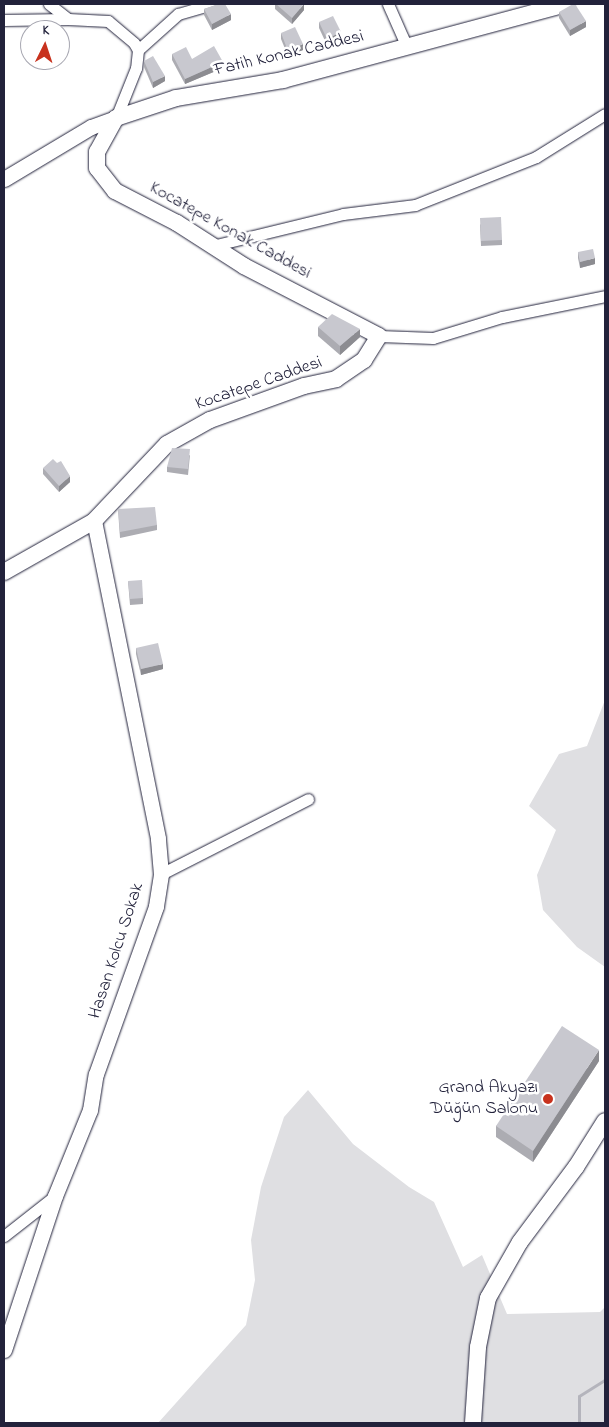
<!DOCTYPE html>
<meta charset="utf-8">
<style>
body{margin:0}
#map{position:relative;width:609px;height:1427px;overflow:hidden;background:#fff;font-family:"Indie Flower",sans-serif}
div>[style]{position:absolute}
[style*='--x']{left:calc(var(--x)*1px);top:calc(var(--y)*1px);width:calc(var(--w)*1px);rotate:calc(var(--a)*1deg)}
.green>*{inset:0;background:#dfdfe2}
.stream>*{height:3px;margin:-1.5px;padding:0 1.5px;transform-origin:1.5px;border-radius:1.5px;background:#b4b4bc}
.roads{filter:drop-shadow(0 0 1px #22223b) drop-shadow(0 0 1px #22223b)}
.minor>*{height:11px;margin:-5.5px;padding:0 5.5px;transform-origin:5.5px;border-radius:5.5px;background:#fff}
.tertiary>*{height:15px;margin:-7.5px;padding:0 7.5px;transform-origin:7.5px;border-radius:7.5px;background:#fff}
.secondary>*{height:16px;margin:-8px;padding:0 8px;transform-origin:8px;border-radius:8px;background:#fff}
.wall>*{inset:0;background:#acacb2}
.shaded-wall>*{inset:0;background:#8c8c91}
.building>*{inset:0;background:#c8c8cf}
.dots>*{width:14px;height:14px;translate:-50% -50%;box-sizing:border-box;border:2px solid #fff;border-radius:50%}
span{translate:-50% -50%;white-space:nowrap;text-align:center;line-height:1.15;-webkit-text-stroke:5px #fff;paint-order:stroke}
.street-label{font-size:18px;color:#22223b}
.poi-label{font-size:18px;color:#22223b}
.right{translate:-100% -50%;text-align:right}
.frame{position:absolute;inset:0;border:5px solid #22223b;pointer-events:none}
.north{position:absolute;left:20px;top:20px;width:50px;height:50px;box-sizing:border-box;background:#fff;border:1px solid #a7a7b1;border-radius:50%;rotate:4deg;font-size:14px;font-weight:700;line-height:20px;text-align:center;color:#22223b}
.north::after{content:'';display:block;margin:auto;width:18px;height:22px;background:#c8321e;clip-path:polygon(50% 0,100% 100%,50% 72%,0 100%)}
</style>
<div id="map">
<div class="green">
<i style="clip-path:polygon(605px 700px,605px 967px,577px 947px,543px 910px,537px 875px,556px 830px,529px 806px,559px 754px,587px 746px)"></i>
<i style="clip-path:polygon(308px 1090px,353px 1144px,409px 1187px,434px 1202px,463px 1267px,482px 1255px,507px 1314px,600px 1312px,605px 1307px,605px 1423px,158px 1423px,246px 1325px,255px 1280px,251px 1240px,261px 1187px,284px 1117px)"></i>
</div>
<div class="stream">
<i style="--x:579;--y:1423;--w:27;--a:-90"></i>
<i style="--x:579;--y:1396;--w:31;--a:-32"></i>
</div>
<div class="roads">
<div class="minor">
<i style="--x:49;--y:4;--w:24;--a:38"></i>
<i style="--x:68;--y:19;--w:40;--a:2.9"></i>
<i style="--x:108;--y:21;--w:34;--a:40"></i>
<i style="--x:134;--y:43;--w:8;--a:60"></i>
<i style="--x:138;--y:50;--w:18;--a:96"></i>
<i style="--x:136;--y:68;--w:54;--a:111.8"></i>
<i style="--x:388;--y:4;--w:47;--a:66.2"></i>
<i style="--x:4;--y:20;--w:64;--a:-0.9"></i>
<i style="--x:138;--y:50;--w:54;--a:-42"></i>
<i style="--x:178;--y:14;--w:36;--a:-16"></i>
<i style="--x:216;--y:245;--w:131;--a:-13.7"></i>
<i style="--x:343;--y:214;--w:73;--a:-7.1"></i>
<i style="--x:415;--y:205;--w:130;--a:-21.6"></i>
<i style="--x:536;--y:157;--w:81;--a:-31.9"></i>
<i style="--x:379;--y:336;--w:54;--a:2.1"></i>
<i style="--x:433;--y:338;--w:72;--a:-16.9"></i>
<i style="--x:502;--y:317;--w:105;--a:-11.5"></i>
<i style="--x:161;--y:874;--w:165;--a:-27"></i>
<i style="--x:4;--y:1236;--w:65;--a:-38.1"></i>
</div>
<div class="tertiary">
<i style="--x:4;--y:179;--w:101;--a:-30.9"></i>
<i style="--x:91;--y:127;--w:27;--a:-20"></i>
<i style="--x:4;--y:1350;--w:162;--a:-71.7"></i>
<i style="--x:55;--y:1196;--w:93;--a:-67.9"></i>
<i style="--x:90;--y:1110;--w:36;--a:-81"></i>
<i style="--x:96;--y:1074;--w:178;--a:-70.3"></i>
<i style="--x:156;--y:906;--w:32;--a:-81"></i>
<i style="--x:161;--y:874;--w:36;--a:-95"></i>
<i style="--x:158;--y:838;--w:323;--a:-101.4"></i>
</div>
<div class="secondary">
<i style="--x:4;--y:572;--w:103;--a:-29.5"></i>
<i style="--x:94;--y:521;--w:106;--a:-46.5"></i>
<i style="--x:167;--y:444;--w:49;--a:-29.2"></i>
<i style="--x:210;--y:420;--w:100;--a:-19.9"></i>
<i style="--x:304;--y:386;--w:33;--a:-12"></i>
<i style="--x:336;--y:379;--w:34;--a:-34"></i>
<i style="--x:364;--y:360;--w:28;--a:-58"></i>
<i style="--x:379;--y:336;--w:152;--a:-152.6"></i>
<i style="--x:244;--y:266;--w:80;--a:-147.3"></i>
<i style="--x:177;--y:223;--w:70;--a:-152.7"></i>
<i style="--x:115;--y:191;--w:29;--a:-128"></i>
<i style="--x:97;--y:168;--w:16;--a:-90"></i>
<i style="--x:97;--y:152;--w:39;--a:-61"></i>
<i style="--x:116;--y:118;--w:63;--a:-18.4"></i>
<i style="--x:176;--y:98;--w:109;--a:-9.5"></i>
<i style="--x:283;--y:80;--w:293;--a:-15"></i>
<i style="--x:473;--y:1423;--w:76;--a:-86.2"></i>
<i style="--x:478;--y:1347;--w:50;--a:-78.5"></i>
<i style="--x:488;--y:1298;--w:64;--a:-60.3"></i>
<i style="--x:520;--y:1242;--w:94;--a:-53.3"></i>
<i style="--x:576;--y:1167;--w:54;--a:-57.8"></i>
</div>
</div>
<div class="wall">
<i style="clip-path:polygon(275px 4px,304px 10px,292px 24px,275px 9px)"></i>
<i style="clip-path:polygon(216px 5px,231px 20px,212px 30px,204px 15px,204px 9px)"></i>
<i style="clip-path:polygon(559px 12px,586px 27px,570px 36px,559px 18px)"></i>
<i style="clip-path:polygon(319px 22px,341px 38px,327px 45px,319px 28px)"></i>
<i style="clip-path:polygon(281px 33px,303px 50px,288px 56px,281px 39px)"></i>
<i style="clip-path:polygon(172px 54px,192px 59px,223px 68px,185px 84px,172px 60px)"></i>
<i style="clip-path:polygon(144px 61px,165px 81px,153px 88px,144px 67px)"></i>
<i style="clip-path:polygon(480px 224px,502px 240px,502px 245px,481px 246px)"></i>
<i style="clip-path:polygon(578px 252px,595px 264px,580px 268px,578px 258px)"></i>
<i style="clip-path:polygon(318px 327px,360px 337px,340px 355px,318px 336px)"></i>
<i style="clip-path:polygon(190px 455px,188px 475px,167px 472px,167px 467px)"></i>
<i style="clip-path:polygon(43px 468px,70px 482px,59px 492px,43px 474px)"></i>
<i style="clip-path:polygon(118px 509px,157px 525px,157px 530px,120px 538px)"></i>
<i style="clip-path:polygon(128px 581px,143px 598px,143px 604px,130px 605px)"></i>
<i style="clip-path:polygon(136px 648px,163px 669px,141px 675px,136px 654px)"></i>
<i style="clip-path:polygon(599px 1061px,533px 1162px,496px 1137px,496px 1126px)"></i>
</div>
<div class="shaded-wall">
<i style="clip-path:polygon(304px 4px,304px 10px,292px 24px,292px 18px)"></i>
<i style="clip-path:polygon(231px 14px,231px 20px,212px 30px,212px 24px)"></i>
<i style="clip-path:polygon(586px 21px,586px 27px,570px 36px,570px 30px)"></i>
<i style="clip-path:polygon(341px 32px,341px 38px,327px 45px,327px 39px)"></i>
<i style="clip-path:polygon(303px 44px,303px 50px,288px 56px,288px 51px)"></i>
<i style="clip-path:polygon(223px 62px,223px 68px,185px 84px,185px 79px)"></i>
<i style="clip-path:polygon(165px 76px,165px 81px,153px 88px,153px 82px)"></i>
<i style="clip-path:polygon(595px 258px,595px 264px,580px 268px,580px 262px)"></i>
<i style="clip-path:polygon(360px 329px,360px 337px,340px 355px,340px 346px)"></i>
<i style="clip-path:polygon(70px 476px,70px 482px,59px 492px,59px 486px)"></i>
<i style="clip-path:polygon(163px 664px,163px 669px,141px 675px,141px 669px)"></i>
<i style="clip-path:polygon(599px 1050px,599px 1061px,533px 1162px,533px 1151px)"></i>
</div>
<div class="building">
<i style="clip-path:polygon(217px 4px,225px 4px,231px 14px,212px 24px,204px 9px,216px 5px)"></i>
<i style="clip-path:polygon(276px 4px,304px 4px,292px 18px)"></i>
<i style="clip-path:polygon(573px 4px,575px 4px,586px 21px,570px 30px,559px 12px)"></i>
<i style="clip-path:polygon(333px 16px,341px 32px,327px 39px,319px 22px)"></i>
<i style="clip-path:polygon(295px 27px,303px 44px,288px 51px,281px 33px)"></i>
<i style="clip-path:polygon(214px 46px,223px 62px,185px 79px,172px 54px,186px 47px,192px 59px)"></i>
<i style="clip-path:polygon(153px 56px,165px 76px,153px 82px,144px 61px)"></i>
<i style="clip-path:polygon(501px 217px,502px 240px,481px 241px,480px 218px)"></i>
<i style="clip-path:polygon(593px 249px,595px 258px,580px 262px,578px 252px)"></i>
<i style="clip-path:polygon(332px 314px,360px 329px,340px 346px,318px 327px)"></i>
<i style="clip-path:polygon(172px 448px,190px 449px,188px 469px,167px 467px)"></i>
<i style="clip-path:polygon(53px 459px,57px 463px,61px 461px,70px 476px,59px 486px,43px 468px)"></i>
<i style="clip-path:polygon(155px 507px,157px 525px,120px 532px,118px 509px)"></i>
<i style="clip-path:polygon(142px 580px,143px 598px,130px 599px,128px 581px)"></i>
<i style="clip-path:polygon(158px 643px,163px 664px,141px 669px,136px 648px)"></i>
<i style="clip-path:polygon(562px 1026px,599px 1050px,533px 1151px,496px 1126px)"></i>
</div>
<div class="dots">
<i style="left:548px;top:1099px;background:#c8321e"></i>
</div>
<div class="street-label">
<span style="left:289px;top:54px;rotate:-13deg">Fatih Konak Caddesi</span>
<span style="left:230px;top:231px;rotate:29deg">Kocatepe Konak Caddesi</span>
<span style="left:259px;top:384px;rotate:-19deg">Kocatepe Caddesi</span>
<span style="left:117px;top:951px;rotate:-72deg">Hasan Kolcu Sokak</span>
</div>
<div class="poi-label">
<span class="right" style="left:538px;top:1099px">Grand Akyazı<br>Düğün Salonu</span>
</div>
<div class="frame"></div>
<div class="north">K</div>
</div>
